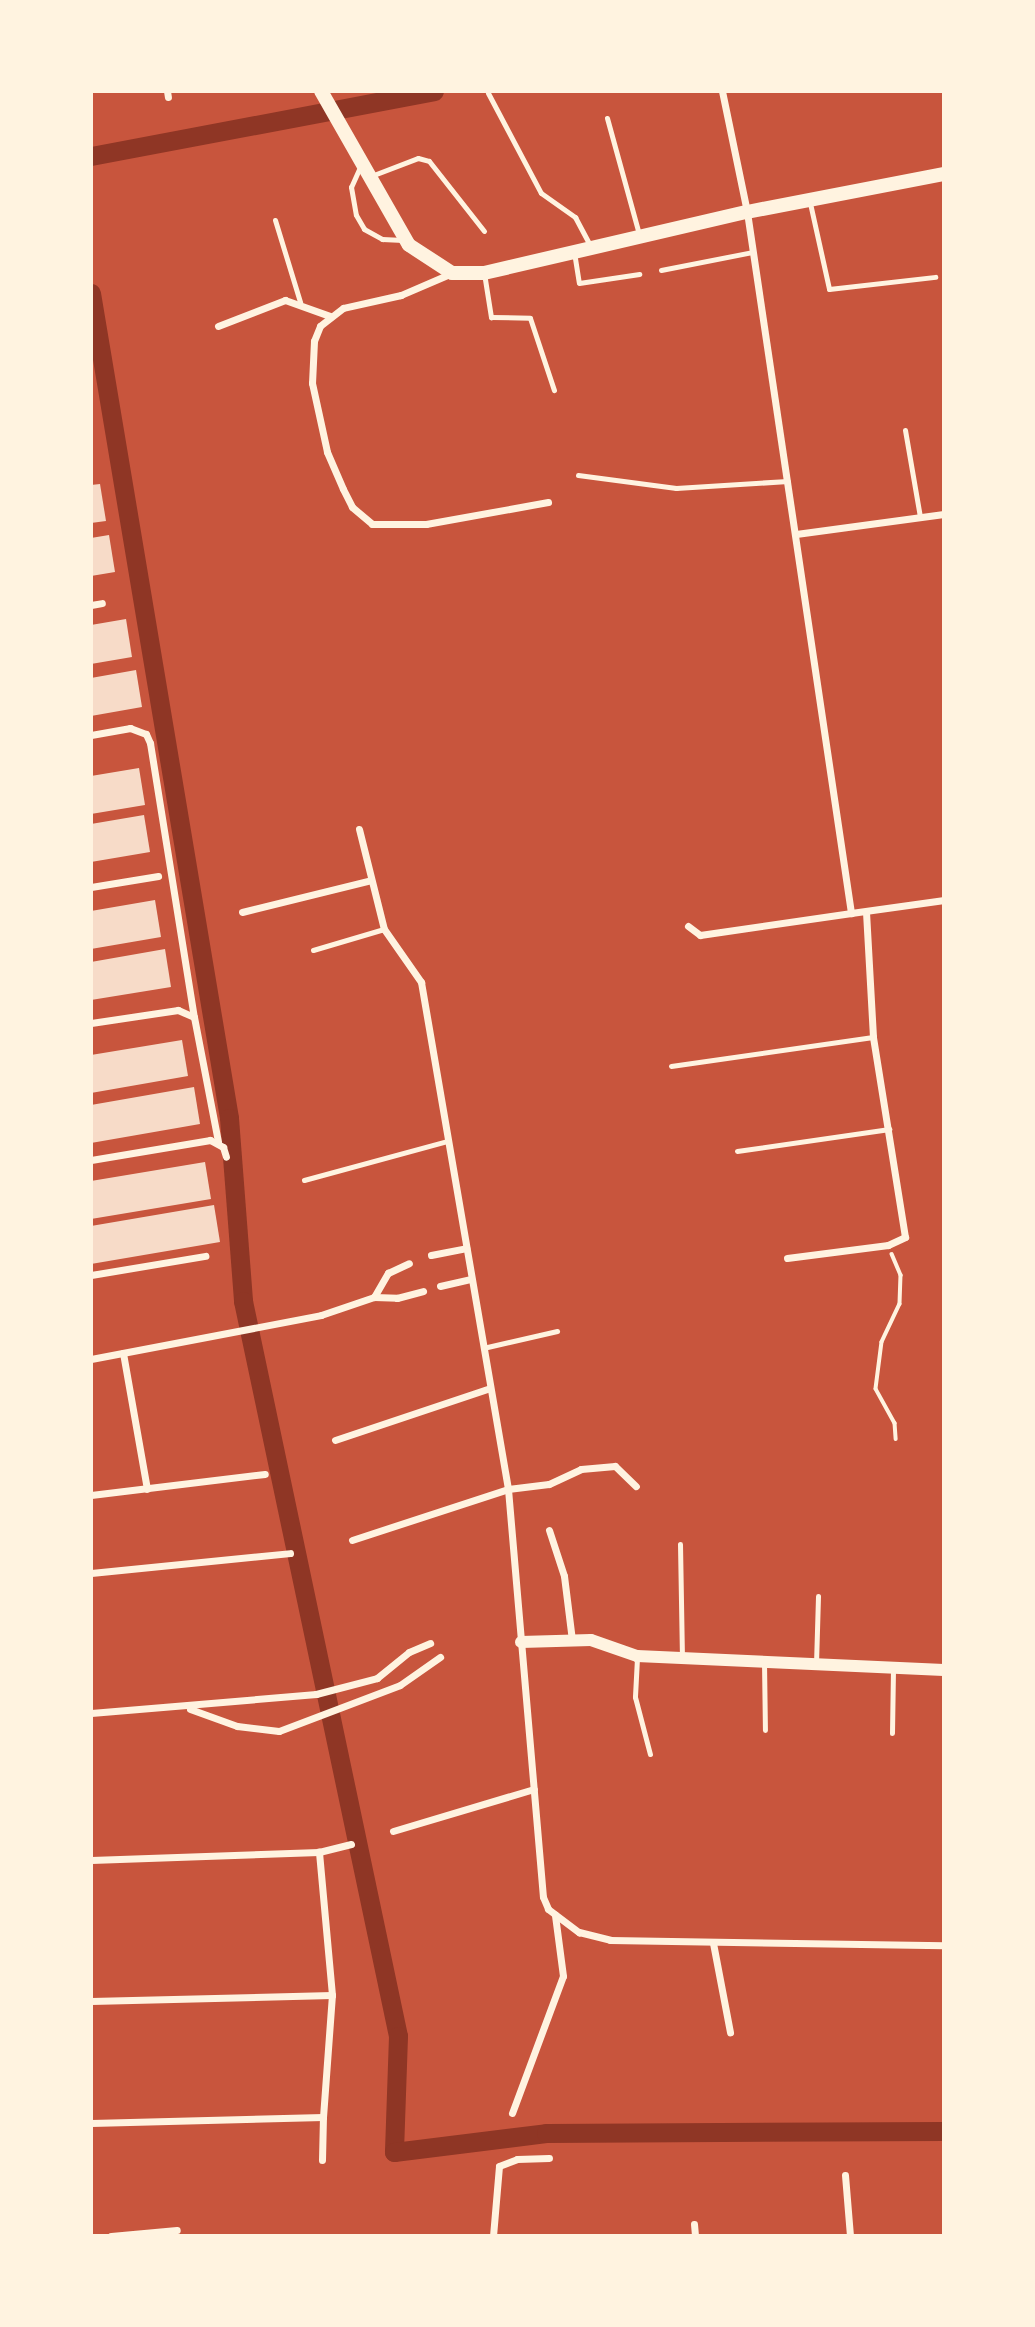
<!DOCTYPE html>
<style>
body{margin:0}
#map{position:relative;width:1035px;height:2327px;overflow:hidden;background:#c8553d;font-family:"PT Sans",sans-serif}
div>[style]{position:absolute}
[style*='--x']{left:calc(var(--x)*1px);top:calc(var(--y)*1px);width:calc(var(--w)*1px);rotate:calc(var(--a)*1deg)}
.canal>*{height:19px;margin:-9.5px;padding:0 9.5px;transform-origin:9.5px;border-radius:9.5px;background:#8f3625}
.building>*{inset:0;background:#f7dbc8}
.path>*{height:3.5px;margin:-1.75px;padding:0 1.75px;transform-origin:1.75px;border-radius:1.75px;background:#fff3e0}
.service>*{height:5px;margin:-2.5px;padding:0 2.5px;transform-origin:2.5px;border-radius:2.5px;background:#fff3e0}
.minor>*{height:7px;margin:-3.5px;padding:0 3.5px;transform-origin:3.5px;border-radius:3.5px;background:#fff3e0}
.tertiary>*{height:12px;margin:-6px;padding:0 6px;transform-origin:6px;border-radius:6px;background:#fff3e0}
.secondary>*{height:14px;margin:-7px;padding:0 7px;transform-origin:7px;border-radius:7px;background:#fff3e0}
span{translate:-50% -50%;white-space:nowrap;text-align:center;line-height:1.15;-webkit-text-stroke:7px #fff3e0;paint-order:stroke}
.frame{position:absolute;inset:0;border:93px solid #fff3e0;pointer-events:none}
</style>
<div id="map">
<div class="canal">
<i style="--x:91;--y:156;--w:349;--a:-10.7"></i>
<i style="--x:91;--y:293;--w:836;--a:80.5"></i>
<i style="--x:229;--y:1118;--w:184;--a:85.6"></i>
<i style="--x:243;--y:1301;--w:751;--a:78.09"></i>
<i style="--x:398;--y:2036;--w:116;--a:92"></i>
<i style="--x:394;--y:2152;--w:153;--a:-7.1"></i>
<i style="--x:546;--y:2133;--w:398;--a:-0.3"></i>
</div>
<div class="building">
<i style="clip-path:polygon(100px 484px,106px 521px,91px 523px,91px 485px)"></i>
<i style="clip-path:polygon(109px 535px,115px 572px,91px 576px,91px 538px)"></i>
<i style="clip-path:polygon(126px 619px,132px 657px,91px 664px,91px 625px)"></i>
<i style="clip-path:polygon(136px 670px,142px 707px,91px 716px,91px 678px)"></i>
<i style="clip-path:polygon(139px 768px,145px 805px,91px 814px,91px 776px)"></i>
<i style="clip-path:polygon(144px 815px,150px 852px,91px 862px,91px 824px)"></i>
<i style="clip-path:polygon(155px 900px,161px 937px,91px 949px,91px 911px)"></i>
<i style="clip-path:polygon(165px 949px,171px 987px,91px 1000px,91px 962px)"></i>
<i style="clip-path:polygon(182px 1040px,188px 1076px,91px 1093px,91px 1055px)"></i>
<i style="clip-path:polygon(194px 1087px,200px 1124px,91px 1143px,91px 1105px)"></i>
<i style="clip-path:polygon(205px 1162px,211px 1199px,91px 1219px,91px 1181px)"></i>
<i style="clip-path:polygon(214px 1205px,220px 1242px,91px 1264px,91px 1226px)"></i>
</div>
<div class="path">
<i style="--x:892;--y:1254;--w:23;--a:67"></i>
<i style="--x:901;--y:1275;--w:29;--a:92"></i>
<i style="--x:900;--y:1304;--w:42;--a:115.3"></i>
<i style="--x:882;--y:1342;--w:47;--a:97.3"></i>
<i style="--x:876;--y:1389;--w:39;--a:61"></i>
<i style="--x:895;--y:1423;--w:16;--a:86"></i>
</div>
<div class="service">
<i style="--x:488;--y:93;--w:113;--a:62.1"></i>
<i style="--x:541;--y:193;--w:42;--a:35.2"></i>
<i style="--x:575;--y:217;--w:32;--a:62"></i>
<i style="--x:607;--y:118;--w:120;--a:74.6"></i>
<i style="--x:360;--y:167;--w:22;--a:114"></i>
<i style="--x:351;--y:187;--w:28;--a:80"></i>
<i style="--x:356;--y:215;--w:16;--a:60"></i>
<i style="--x:364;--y:229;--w:21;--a:29"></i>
<i style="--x:382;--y:239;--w:21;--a:3"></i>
<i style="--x:371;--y:176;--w:50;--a:-21"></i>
<i style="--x:418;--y:158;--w:11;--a:15"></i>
<i style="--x:429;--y:161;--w:89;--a:51.8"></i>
<i style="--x:810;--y:203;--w:88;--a:77.5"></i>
<i style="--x:829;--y:289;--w:107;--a:-6.5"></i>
<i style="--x:275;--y:220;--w:86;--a:73"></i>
<i style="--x:574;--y:252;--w:31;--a:81"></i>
<i style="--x:579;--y:283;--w:61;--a:-8.5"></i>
<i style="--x:661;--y:270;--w:94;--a:-11.1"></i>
<i style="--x:484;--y:273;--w:45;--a:81"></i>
<i style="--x:491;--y:317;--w:39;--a:1"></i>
<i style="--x:530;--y:318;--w:76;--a:71.6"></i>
<i style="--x:905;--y:430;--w:88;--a:80.2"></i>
<i style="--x:578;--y:475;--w:99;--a:7.6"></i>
<i style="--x:676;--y:488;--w:112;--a:-3.6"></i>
<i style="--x:313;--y:950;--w:74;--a:-16.5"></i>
<i style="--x:671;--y:1066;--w:204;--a:-8.2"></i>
<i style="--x:737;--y:1151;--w:154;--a:-8.2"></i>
<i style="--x:304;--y:1180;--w:149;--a:-15.2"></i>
<i style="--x:483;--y:1348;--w:76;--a:-12.9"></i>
<i style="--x:680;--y:1544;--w:114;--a:89"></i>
<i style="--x:637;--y:1658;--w:39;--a:93"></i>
<i style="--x:635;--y:1697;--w:59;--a:75.3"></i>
<i style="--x:764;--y:1662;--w:68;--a:89.2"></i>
<i style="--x:816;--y:1664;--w:68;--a:-88.3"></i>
<i style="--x:892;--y:1733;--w:65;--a:-89.1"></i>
</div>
<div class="minor">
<i style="--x:167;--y:91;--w:6;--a:81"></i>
<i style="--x:722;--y:91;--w:124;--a:78.3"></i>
<i style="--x:747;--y:212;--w:709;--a:81.56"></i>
<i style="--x:851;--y:913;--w:94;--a:-8"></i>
<i style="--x:452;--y:273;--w:56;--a:156.7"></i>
<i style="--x:401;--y:295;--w:59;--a:167.4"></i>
<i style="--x:343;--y:308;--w:29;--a:142"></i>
<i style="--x:320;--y:326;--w:16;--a:112"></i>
<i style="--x:314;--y:341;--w:42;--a:92.7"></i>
<i style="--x:312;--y:383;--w:71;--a:77.7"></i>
<i style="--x:327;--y:452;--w:40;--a:66.6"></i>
<i style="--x:343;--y:489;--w:20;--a:63"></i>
<i style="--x:352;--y:507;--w:26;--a:40"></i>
<i style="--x:372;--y:524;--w:54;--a:0"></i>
<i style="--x:426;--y:524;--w:124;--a:-10.2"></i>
<i style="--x:218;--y:326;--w:72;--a:-21.2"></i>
<i style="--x:285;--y:300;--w:48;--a:19.6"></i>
<i style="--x:796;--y:534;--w:149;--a:-7.7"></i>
<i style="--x:91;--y:605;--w:11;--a:-10"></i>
<i style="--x:91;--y:735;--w:40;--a:-10"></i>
<i style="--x:130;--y:728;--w:17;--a:21"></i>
<i style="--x:146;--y:734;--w:10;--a:66"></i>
<i style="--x:150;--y:743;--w:278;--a:80.9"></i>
<i style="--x:359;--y:829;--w:103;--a:76"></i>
<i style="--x:384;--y:929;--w:65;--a:55.1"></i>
<i style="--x:421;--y:982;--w:514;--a:80.26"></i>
<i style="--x:508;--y:1489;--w:409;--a:85.1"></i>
<i style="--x:543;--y:1897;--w:13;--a:67"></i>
<i style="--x:548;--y:1909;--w:39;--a:37"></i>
<i style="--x:579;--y:1932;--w:32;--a:14"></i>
<i style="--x:610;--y:1940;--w:334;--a:0.9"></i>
<i style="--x:91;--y:887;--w:68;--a:-9.3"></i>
<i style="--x:242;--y:912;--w:133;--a:-13.9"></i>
<i style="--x:688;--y:926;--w:15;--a:37"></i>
<i style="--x:700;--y:935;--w:153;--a:-8.3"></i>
<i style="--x:91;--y:1023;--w:88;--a:-8.5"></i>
<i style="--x:178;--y:1010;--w:17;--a:24"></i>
<i style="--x:194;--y:1017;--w:127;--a:79.1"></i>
<i style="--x:91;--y:1160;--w:121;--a:-9.5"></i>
<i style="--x:210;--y:1140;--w:15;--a:28"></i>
<i style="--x:223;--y:1147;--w:10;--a:73"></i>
<i style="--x:431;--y:1255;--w:36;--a:-11"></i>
<i style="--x:787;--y:1258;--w:102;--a:-7.3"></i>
<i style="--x:888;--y:1245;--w:19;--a:-25"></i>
<i style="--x:905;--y:1237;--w:203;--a:-99.1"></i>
<i style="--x:873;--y:1037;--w:125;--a:-93.2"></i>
<i style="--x:91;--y:1275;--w:116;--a:-9.5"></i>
<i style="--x:440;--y:1286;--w:32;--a:-13"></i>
<i style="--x:374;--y:1297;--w:28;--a:-60"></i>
<i style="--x:388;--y:1273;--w:23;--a:-25"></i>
<i style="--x:123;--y:1353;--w:138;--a:80"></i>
<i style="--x:91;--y:1359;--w:234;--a:-10.8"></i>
<i style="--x:321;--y:1315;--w:56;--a:-18.8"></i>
<i style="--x:374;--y:1297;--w:23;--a:2"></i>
<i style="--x:397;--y:1298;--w:27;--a:-15"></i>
<i style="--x:335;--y:1440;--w:163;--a:-18.5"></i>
<i style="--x:91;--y:1495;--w:175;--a:-6.9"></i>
<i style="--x:549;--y:1530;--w:48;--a:71.9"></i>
<i style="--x:564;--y:1576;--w:64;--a:82.9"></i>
<i style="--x:352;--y:1540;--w:164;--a:-18.1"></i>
<i style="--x:508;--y:1489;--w:41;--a:-7"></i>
<i style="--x:549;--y:1484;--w:35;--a:-25"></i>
<i style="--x:581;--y:1469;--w:34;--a:-5"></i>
<i style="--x:615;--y:1466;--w:29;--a:44"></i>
<i style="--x:91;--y:1573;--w:200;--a:-5.7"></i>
<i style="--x:190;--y:1709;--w:50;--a:19.9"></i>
<i style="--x:237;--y:1726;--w:42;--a:6.8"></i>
<i style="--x:279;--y:1731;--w:129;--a:-20.8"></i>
<i style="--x:400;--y:1685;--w:49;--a:-35"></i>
<i style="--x:91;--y:1713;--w:226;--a:-4.8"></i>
<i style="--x:316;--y:1694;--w:63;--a:-14.7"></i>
<i style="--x:377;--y:1678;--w:41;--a:-39.1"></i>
<i style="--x:409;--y:1652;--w:23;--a:-23"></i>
<i style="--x:393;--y:1831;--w:147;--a:-16.6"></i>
<i style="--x:91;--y:1860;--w:228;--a:-2"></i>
<i style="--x:319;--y:1852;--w:33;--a:-14"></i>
<i style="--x:713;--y:1943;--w:91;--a:79.2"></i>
<i style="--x:91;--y:2001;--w:241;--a:-1.4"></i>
<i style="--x:512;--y:2113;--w:146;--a:-69.6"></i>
<i style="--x:563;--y:1976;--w:62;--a:-97.5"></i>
<i style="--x:91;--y:2123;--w:232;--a:-1.5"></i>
<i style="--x:323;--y:2117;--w:122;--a:-85.8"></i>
<i style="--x:332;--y:1995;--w:144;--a:-95.2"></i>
<i style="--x:322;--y:2160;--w:43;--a:-88.7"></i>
<i style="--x:845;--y:2175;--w:61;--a:85.3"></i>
<i style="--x:694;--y:2224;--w:12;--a:85"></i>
<i style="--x:111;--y:2236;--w:66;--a:-5.2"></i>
<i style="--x:493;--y:2236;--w:70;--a:-85.1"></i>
<i style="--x:499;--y:2166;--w:19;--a:-21"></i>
<i style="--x:517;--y:2159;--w:32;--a:-2"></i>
</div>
<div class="tertiary">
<i style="--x:521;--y:1642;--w:70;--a:-1.6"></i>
<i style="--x:591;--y:1640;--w:49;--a:19.2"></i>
<i style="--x:637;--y:1656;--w:307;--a:2.6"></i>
</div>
<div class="secondary">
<i style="--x:321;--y:91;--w:177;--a:60.3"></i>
<i style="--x:409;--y:245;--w:51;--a:33.1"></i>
<i style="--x:452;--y:273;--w:32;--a:0"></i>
<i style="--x:484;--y:273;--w:270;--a:-13.1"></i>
<i style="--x:747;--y:212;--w:201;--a:-10.9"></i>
</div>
<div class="frame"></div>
</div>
